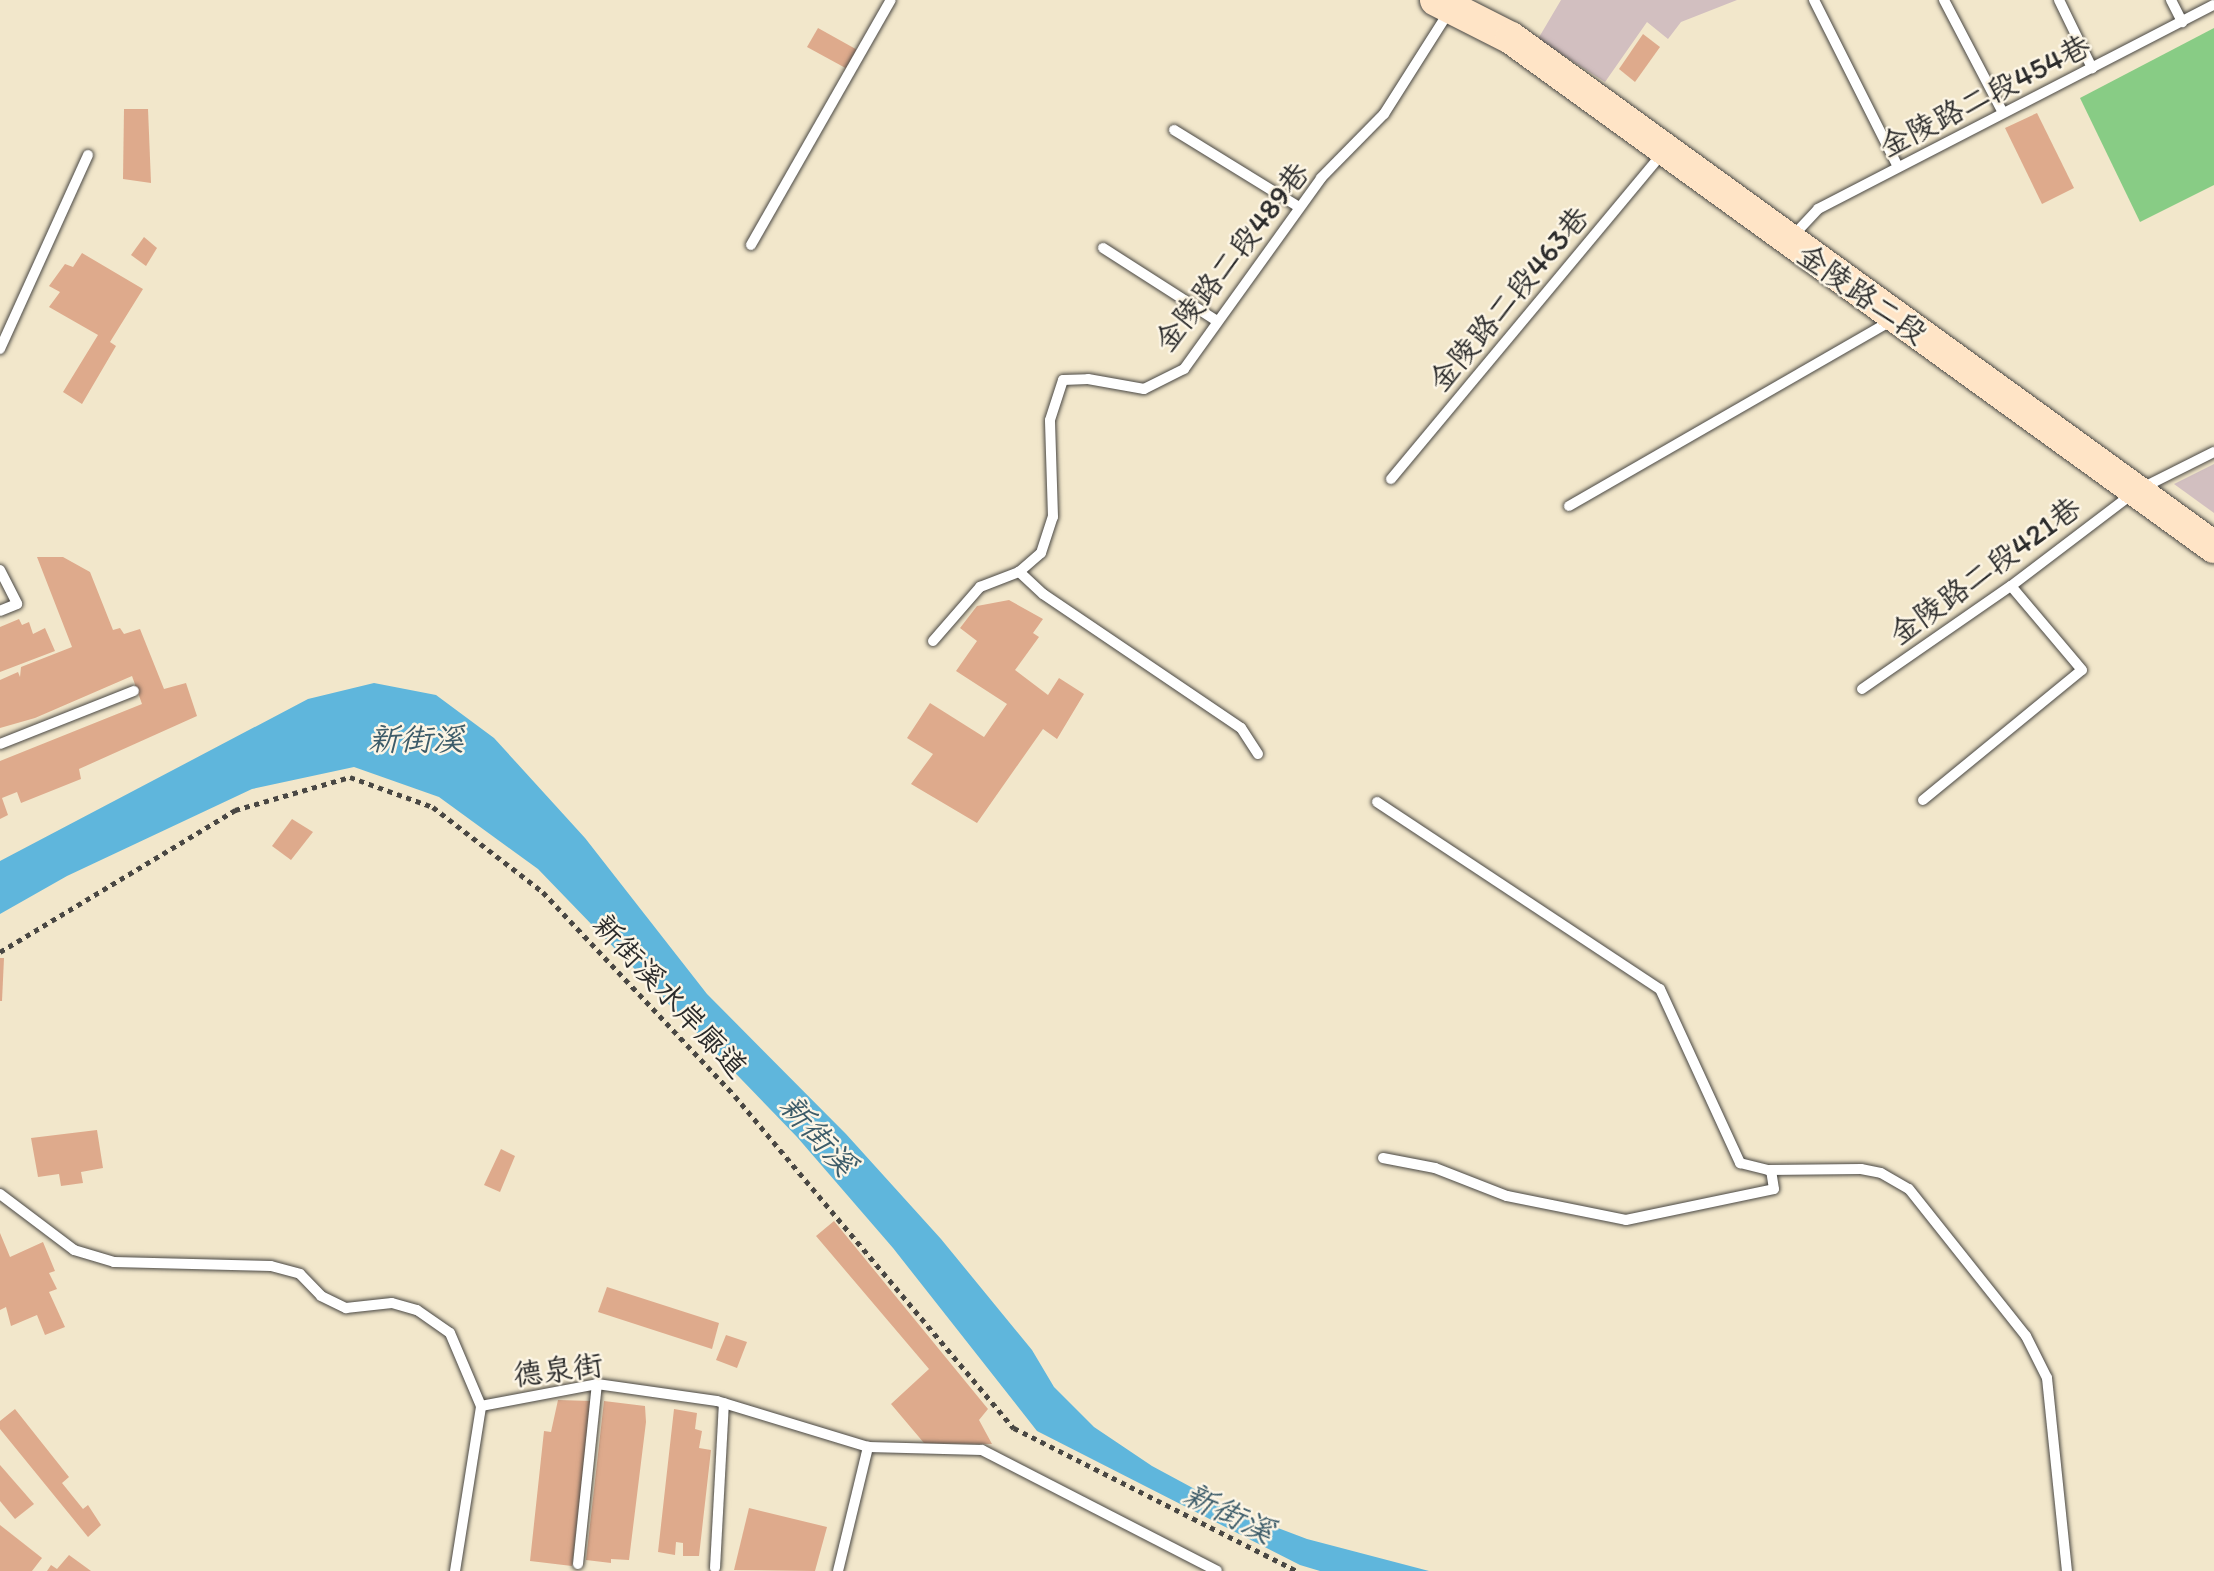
<!DOCTYPE html>
<meta charset="utf-8">
<style>
body{margin:0}
#map{position:relative;width:2214px;height:1571px;overflow:hidden;background:#f2e7cb;font-family:Itim,"LXGW WenKai TC",sans-serif}
div>[style]{position:absolute}
[style*='--x']{left:calc(var(--x)*1px);top:calc(var(--y)*1px);width:calc(var(--w)*1px);rotate:calc(var(--a)*1deg)}
.industrial>*{inset:0;background:#d2bfc0}
.green>*{inset:0;background:#88cc85}
.water>*{inset:0;background:#5fb6dc}
.building>*{inset:0;background:#deaa8c}
.path>*{height:4.5px;margin-top:-2.25px;transform-origin:0;background:repeating-linear-gradient(90deg,#494743 0 5px,transparent 0 10px)}
.roads{filter:drop-shadow(0 0 2px #494743) drop-shadow(0 0 2px #494743)}
.service>*{height:10px;margin:-5px;padding:0 5px;transform-origin:5px;border-radius:5px;background:#fff}
.secondary>*{height:32px;margin:-16px;padding:0 16px;transform-origin:16px;border-radius:16px;background:#ffe4c6}
span{translate:-50% -50%;white-space:nowrap;text-align:center;line-height:1.15;-webkit-text-stroke:5px #fcf5e5;paint-order:stroke}
.street-label{font-size:30px;color:#2b2b2b}
.water-label{font-size:32px;color:#3d5c69;font-style:italic}
</style>
<div id="map">
<div class="industrial">
<i style="clip-path:polygon(1561px 0,1737px 0,1681px 22px,1668px 39px,1647px 22px,1605px 82px,1538px 39px)"></i>
<i style="clip-path:polygon(2214px 464px,2214px 513px,2174px 484px)"></i>
</div>
<div class="green">
<i style="clip-path:polygon(2214px 28px,2214px 185px,2140px 222px,2080px 98px)"></i>
</div>
<div class="water">
<i style="clip-path:polygon(374px 683px,436px 695px,494px 738px,585px 838px,707px 994px,846px 1134px,941px 1239px,1032px 1350px,1054px 1387px,1094px 1427px,1152px 1466px,1241px 1514px,1307px 1539px,1429px 1571px,1320px 1571px,1300px 1565px,1037px 1431px,893px 1248px,797px 1137px,538px 869px,439px 797px,354px 767px,252px 789px,67px 876px,0 914px,0 861px,308px 699px)"></i>
</div>
<div class="building">
<i style="clip-path:polygon(818px 28px,861px 52px,851px 71px,807px 47px)"></i>
<i style="clip-path:polygon(1643px 34px,1660px 47px,1635px 82px,1619px 69px)"></i>
<i style="clip-path:polygon(124px 109px,148px 109px,151px 183px,123px 179px)"></i>
<i style="clip-path:polygon(2037px 113px,2074px 188px,2042px 204px,2005px 128px)"></i>
<i style="clip-path:polygon(144px 237px,157px 248px,146px 266px,131px 255px)"></i>
<i style="clip-path:polygon(82px 253px,143px 289px,110px 342px,116px 346px,82px 404px,63px 392px,98px 335px,49px 307px,60px 292px,49px 286px,65px 264px,73px 267px)"></i>
<i style="clip-path:polygon(37px 557px,63px 557px,90px 572px,113px 630px,120px 628px,124px 634px,140px 629px,164px 689px,186px 683px,197px 716px,79px 769px,81px 779px,21px 803px,17px 792px,2px 798px,8px 815px,0 819px,0 761px,142px 704px,132px 676px,35px 718px,0 728px,0 680px,18px 672px,20px 677px,21px 667px,72px 647px)"></i>
<i style="clip-path:polygon(1009px 600px,1043px 619px,1033px 633px,1039px 637px,1015px 670px,1048px 695px,1059px 678px,1084px 694px,1057px 739px,1043px 729px,977px 823px,911px 784px,933px 754px,907px 738px,930px 703px,984px 737px,1007px 704px,956px 671px,977px 641px,960px 628px,977px 606px)"></i>
<i style="clip-path:polygon(19px 619px,22px 625px,29px 622px,33px 634px,45px 628px,55px 651px,0 672px,0 627px)"></i>
<i style="clip-path:polygon(292px 819px,313px 832px,291px 860px,272px 846px)"></i>
<i style="clip-path:polygon(0 958px,4px 958px,2px 1001px,0 1001px)"></i>
<i style="clip-path:polygon(97px 1130px,103px 1168px,81px 1172px,83px 1183px,61px 1186px,59px 1174px,38px 1177px,31px 1138px)"></i>
<i style="clip-path:polygon(501px 1149px,515px 1156px,500px 1192px,484px 1185px)"></i>
<i style="clip-path:polygon(834px 1221px,988px 1409px,979px 1420px,992px 1444px,924px 1443px,891px 1404px,929px 1369px,816px 1236px)"></i>
<i style="clip-path:polygon(0 1233px,10px 1257px,43px 1242px,55px 1271px,49px 1273px,57px 1289px,49px 1292px,65px 1327px,45px 1335px,37px 1315px,11px 1326px,6px 1307px,0 1310px)"></i>
<i style="clip-path:polygon(607px 1287px,719px 1323px,712px 1349px,598px 1312px)"></i>
<i style="clip-path:polygon(726px 1335px,747px 1342px,737px 1368px,716px 1360px)"></i>
<i style="clip-path:polygon(558px 1400px,591px 1401px,572px 1566px,530px 1561px,544px 1431px,551px 1432px)"></i>
<i style="clip-path:polygon(604px 1401px,645px 1406px,646px 1422px,629px 1560px,611px 1559px,611px 1563px,586px 1560px)"></i>
<i style="clip-path:polygon(15px 1409px,69px 1477px,62px 1483px,83px 1509px,88px 1505px,101px 1525px,88px 1537px,0 1429px,0 1421px)"></i>
<i style="clip-path:polygon(674px 1409px,697px 1413px,695px 1429px,702px 1431px,699px 1448px,711px 1450px,699px 1556px,683px 1556px,683px 1543px,676px 1542px,675px 1555px,658px 1552px)"></i>
<i style="clip-path:polygon(0 1465px,34px 1504px,15px 1519px,0 1501px)"></i>
<i style="clip-path:polygon(749px 1508px,827px 1527px,815px 1571px,734px 1570px)"></i>
<i style="clip-path:polygon(0 1525px,42px 1558px,32px 1571px,0 1571px)"></i>
<i style="clip-path:polygon(69px 1555px,91px 1571px,47px 1571px,51px 1565px,57px 1569px)"></i>
</div>
<div class="path">
<i style="--x:0;--y:952;--w:275;--a:-31.1"></i>
<i style="--x:235;--y:810;--w:120;--a:-16"></i>
<i style="--x:350;--y:777;--w:88;--a:19.9"></i>
<i style="--x:433;--y:807;--w:139;--a:37.7"></i>
<i style="--x:543;--y:892;--w:280;--a:46.7"></i>
<i style="--x:735;--y:1096;--w:434;--a:50"></i>
<i style="--x:1014;--y:1428;--w:317;--a:26.8"></i>
</div>
<div class="roads">
<div class="service">
<i style="--x:1814;--y:0;--w:187;--a:63.3"></i>
<i style="--x:1944;--y:0;--w:127;--a:62.4"></i>
<i style="--x:2059;--y:0;--w:76;--a:64.1"></i>
<i style="--x:2171;--y:0;--w:25;--a:63"></i>
<i style="--x:1174;--y:130;--w:147;--a:31.6"></i>
<i style="--x:1792;--y:237;--w:38;--a:-47"></i>
<i style="--x:1818;--y:209;--w:445;--a:-27.3"></i>
<i style="--x:751;--y:245;--w:282;--a:-60.3"></i>
<i style="--x:1103;--y:248;--w:135;--a:32.6"></i>
<i style="--x:0;--y:349;--w:213;--a:-65.6"></i>
<i style="--x:1391;--y:479;--w:425;--a:-50.2"></i>
<i style="--x:1569;--y:506;--w:375;--a:-29.9"></i>
<i style="--x:0;--y:570;--w:38;--a:63"></i>
<i style="--x:17;--y:604;--w:18;--a:158"></i>
<i style="--x:933;--y:641;--w:72;--a:-49"></i>
<i style="--x:980;--y:587;--w:42;--a:-21"></i>
<i style="--x:1862;--y:689;--w:181;--a:-34.7"></i>
<i style="--x:2011;--y:586;--w:157;--a:-37.2"></i>
<i style="--x:2136;--y:491;--w:87;--a:-26.6"></i>
<i style="--x:0;--y:744;--w:144;--a:-21.6"></i>
<i style="--x:1258;--y:754;--w:31;--a:-123"></i>
<i style="--x:1241;--y:728;--w:239;--a:-145.9"></i>
<i style="--x:1043;--y:594;--w:33;--a:-137"></i>
<i style="--x:1019;--y:572;--w:29;--a:-41"></i>
<i style="--x:1041;--y:553;--w:38;--a:-72"></i>
<i style="--x:1053;--y:517;--w:97;--a:-91.8"></i>
<i style="--x:1050;--y:420;--w:42;--a:-72"></i>
<i style="--x:1063;--y:380;--w:25;--a:-2"></i>
<i style="--x:1088;--y:379;--w:57;--a:10.1"></i>
<i style="--x:1144;--y:389;--w:45;--a:-26.6"></i>
<i style="--x:1184;--y:369;--w:235;--a:-54.3"></i>
<i style="--x:1321;--y:178;--w:90;--a:-45.5"></i>
<i style="--x:1384;--y:114;--w:123;--a:-57.6"></i>
<i style="--x:1923;--y:800;--w:205;--a:-39.3"></i>
<i style="--x:2082;--y:670;--w:110;--a:-130.2"></i>
<i style="--x:1377;--y:802;--w:339;--a:33.5"></i>
<i style="--x:1660;--y:989;--w:192;--a:65.3"></i>
<i style="--x:1740;--y:1163;--w:29;--a:14"></i>
<i style="--x:1768;--y:1170;--w:93;--a:-0.6"></i>
<i style="--x:1861;--y:1169;--w:20;--a:11"></i>
<i style="--x:1881;--y:1173;--w:32;--a:30"></i>
<i style="--x:1909;--y:1189;--w:188;--a:51.5"></i>
<i style="--x:2026;--y:1336;--w:47;--a:63.4"></i>
<i style="--x:2047;--y:1378;--w:194;--a:84.1"></i>
<i style="--x:1383;--y:1158;--w:53;--a:10.9"></i>
<i style="--x:1435;--y:1168;--w:77;--a:21.3"></i>
<i style="--x:1507;--y:1196;--w:121;--a:11.4"></i>
<i style="--x:1626;--y:1220;--w:151;--a:-11.8"></i>
<i style="--x:1774;--y:1189;--w:19;--a:-99"></i>
<i style="--x:0;--y:1194;--w:93;--a:37.1"></i>
<i style="--x:74;--y:1250;--w:42;--a:16.7"></i>
<i style="--x:114;--y:1262;--w:157;--a:1.5"></i>
<i style="--x:271;--y:1266;--w:30;--a:15"></i>
<i style="--x:300;--y:1274;--w:30;--a:46"></i>
<i style="--x:321;--y:1296;--w:28;--a:26"></i>
<i style="--x:346;--y:1308;--w:46;--a:-6.2"></i>
<i style="--x:392;--y:1303;--w:26;--a:16"></i>
<i style="--x:417;--y:1310;--w:40;--a:34.9"></i>
<i style="--x:450;--y:1333;--w:79;--a:67"></i>
<i style="--x:481;--y:1406;--w:118;--a:-10.7"></i>
<i style="--x:597;--y:1384;--w:121;--a:8.1"></i>
<i style="--x:717;--y:1401;--w:158;--a:16.9"></i>
<i style="--x:868;--y:1447;--w:114;--a:1.5"></i>
<i style="--x:982;--y:1450;--w:264;--a:27.2"></i>
<i style="--x:578;--y:1564;--w:181;--a:-84"></i>
<i style="--x:715;--y:1568;--w:165;--a:-86.9"></i>
<i style="--x:455;--y:1571;--w:167;--a:-81"></i>
<i style="--x:838;--y:1571;--w:128;--a:-76.4"></i>
</div>
<div class="secondary">
<i style="--x:1436;--y:0;--w:84;--a:26.9"></i>
<i style="--x:1511;--y:38;--w:868;--a:35.91"></i>
</div>
</div>
<div class="street-label">
<span style="left:1985px;top:96px;rotate:-27deg">金陵路二段454巷</span>
<span style="left:1232px;top:257px;rotate:-52deg">金陵路二段489巷</span>
<span style="left:1862px;top:294px;rotate:35deg">金陵路二段</span>
<span style="left:1509px;top:299px;rotate:-50deg">金陵路二段463巷</span>
<span style="left:1985px;top:571px;rotate:-36deg">金陵路二段421巷</span>
<span style="left:670px;top:996px;rotate:47deg">新街溪水岸廊道</span>
<span style="left:558px;top:1370px;rotate:-7deg">德泉街</span>
</div>
<div class="water-label">
<span style="left:416px;top:739px">新街溪</span>
<span style="left:818px;top:1135px;rotate:48deg">新街溪</span>
<span style="left:1229px;top:1513px;rotate:26deg">新街溪</span>
</div>
</div>
